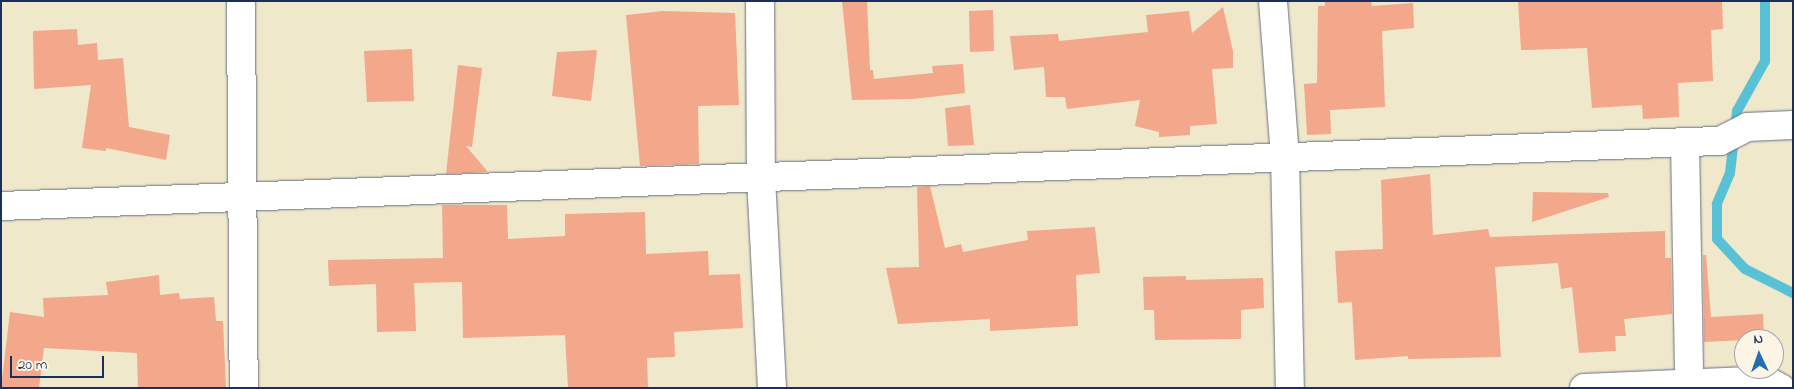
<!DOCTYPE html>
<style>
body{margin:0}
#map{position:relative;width:1794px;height:389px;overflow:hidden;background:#efe8cb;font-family:"Indie Flower",sans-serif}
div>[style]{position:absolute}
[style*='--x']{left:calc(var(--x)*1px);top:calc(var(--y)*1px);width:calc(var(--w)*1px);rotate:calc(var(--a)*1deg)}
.stream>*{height:10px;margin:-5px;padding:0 5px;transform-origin:5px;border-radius:5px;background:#59c1d5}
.building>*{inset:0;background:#f3a78b}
.roads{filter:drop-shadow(0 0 1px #657084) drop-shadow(0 0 1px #657084)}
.minor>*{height:28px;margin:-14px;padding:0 14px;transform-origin:14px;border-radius:14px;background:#fff}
span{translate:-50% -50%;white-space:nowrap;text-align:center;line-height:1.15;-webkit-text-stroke:4px #fcf5e5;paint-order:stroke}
.frame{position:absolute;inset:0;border:2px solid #1b2f5e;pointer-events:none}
.north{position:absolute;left:1734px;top:329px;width:50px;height:50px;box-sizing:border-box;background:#fcf5e5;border:1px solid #a2a6af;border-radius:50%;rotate:357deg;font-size:14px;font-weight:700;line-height:20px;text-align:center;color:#1b2f5e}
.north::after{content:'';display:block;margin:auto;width:18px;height:22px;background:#1f6fb2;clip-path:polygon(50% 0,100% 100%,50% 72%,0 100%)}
.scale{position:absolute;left:10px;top:356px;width:94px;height:22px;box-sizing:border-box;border:2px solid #1b2f5e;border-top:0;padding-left:6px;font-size:15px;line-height:18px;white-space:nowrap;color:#1b2f5e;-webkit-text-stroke:4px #fcf5e5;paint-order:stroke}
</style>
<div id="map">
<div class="stream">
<i style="--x:1765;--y:1;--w:60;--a:90"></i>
<i style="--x:1765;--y:61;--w:57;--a:119.2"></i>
<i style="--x:1737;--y:111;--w:62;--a:96.4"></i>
<i style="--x:1730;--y:173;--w:34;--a:113"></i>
<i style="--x:1717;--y:204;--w:35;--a:90"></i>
<i style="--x:1717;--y:239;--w:41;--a:47"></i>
<i style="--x:1745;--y:269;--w:54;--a:26.6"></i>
</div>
<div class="building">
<i style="clip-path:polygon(842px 1px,867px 1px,870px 70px,873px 70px,874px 79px,933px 73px,932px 66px,963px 64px,965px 93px,913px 99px,852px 100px)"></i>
<i style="clip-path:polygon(1325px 1px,1371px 1px,1372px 6px,1413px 3px,1414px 28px,1382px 31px,1385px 107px,1330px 110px,1331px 134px,1307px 135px,1304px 84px,1317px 83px,1318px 6px,1325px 6px)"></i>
<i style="clip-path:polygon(1518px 1px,1722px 1px,1723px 29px,1711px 30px,1713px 81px,1678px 83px,1679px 117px,1643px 119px,1642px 105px,1592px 108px,1587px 48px,1521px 50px)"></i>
<i style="clip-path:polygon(1223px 7px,1233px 51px,1233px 68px,1212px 69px,1217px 124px,1190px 126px,1190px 135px,1159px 137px,1159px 132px,1135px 126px,1140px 100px,1067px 109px,1065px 97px,1046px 97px,1044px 67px,1014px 70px,1010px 36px,1058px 34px,1059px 41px,1148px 32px,1146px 15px,1189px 11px,1192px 33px)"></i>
<i style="clip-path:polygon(993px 10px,994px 51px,970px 52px,969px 11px)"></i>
<i style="clip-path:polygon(663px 11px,735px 13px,739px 105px,698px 106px,699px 164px,640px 166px,626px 15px)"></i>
<i style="clip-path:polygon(77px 29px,78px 45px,97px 43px,98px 60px,123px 58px,129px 127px,170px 135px,166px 160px,106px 148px,106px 151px,82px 148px,91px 85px,34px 89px,33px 31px)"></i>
<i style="clip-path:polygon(412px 49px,414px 101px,367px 102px,364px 51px)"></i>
<i style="clip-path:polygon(597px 50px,591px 101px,552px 96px,557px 52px)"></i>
<i style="clip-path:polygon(458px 65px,482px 68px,472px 147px,466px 146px,488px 172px,446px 174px)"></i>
<i style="clip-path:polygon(970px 105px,974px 145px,948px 146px,945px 108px)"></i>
<i style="clip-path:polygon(1430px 174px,1433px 235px,1488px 229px,1490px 237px,1665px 231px,1665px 258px,1671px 258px,1672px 314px,1624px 319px,1626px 336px,1615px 336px,1616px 351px,1579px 353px,1572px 287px,1561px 289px,1558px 263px,1495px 267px,1501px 357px,1408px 359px,1408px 356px,1355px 360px,1352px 302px,1338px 303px,1335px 251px,1383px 249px,1381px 180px)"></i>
<i style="clip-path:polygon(930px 186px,945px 248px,961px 244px,963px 252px,1028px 240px,1027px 231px,1095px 227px,1100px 273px,1076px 275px,1078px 326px,990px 331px,990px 319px,898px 324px,886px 268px,919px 267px,917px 187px)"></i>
<i style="clip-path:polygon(1533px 192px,1608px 193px,1609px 197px,1532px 222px)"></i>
<i style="clip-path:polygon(442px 205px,507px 205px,508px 239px,565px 236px,565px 214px,645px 212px,646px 254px,708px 251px,709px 275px,740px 274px,743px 328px,674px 332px,675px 357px,647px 358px,648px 388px,568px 388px,565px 335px,463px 338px,462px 282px,414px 283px,416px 331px,377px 332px,376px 284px,329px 286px,328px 260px,443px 258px)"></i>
<i style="clip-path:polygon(1703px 255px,1706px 255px,1711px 317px,1763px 314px,1764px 339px,1704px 342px)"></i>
<i style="clip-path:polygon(159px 275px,160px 295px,179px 293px,180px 299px,214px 297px,216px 321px,223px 321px,226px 388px,138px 388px,137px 353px,44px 348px,39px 388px,1px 388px,10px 312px,44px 317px,43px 298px,108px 295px,106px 282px)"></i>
<i style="clip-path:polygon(1186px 276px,1186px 280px,1263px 278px,1264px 308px,1241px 310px,1241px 339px,1155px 340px,1154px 310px,1144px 310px,1143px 277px)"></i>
</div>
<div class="roads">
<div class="minor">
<i style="--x:241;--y:1;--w:387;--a:89.6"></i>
<i style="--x:760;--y:1;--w:177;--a:89.7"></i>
<i style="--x:761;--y:178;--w:210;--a:87"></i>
<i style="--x:1273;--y:1;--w:155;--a:85.6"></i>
<i style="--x:1285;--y:156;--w:232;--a:88.8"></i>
<i style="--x:1685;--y:142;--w:241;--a:89"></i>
<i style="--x:1;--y:206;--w:1720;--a:-2.17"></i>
<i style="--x:1720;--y:141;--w:30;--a:-27"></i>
<i style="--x:1747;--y:127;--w:46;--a:-2.5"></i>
<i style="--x:1584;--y:388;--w:165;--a:-2.4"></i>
<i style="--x:1749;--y:381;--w:20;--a:3"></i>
<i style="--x:1769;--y:382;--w:13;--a:27"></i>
</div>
</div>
<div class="frame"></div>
<div class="north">N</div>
<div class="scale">20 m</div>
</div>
